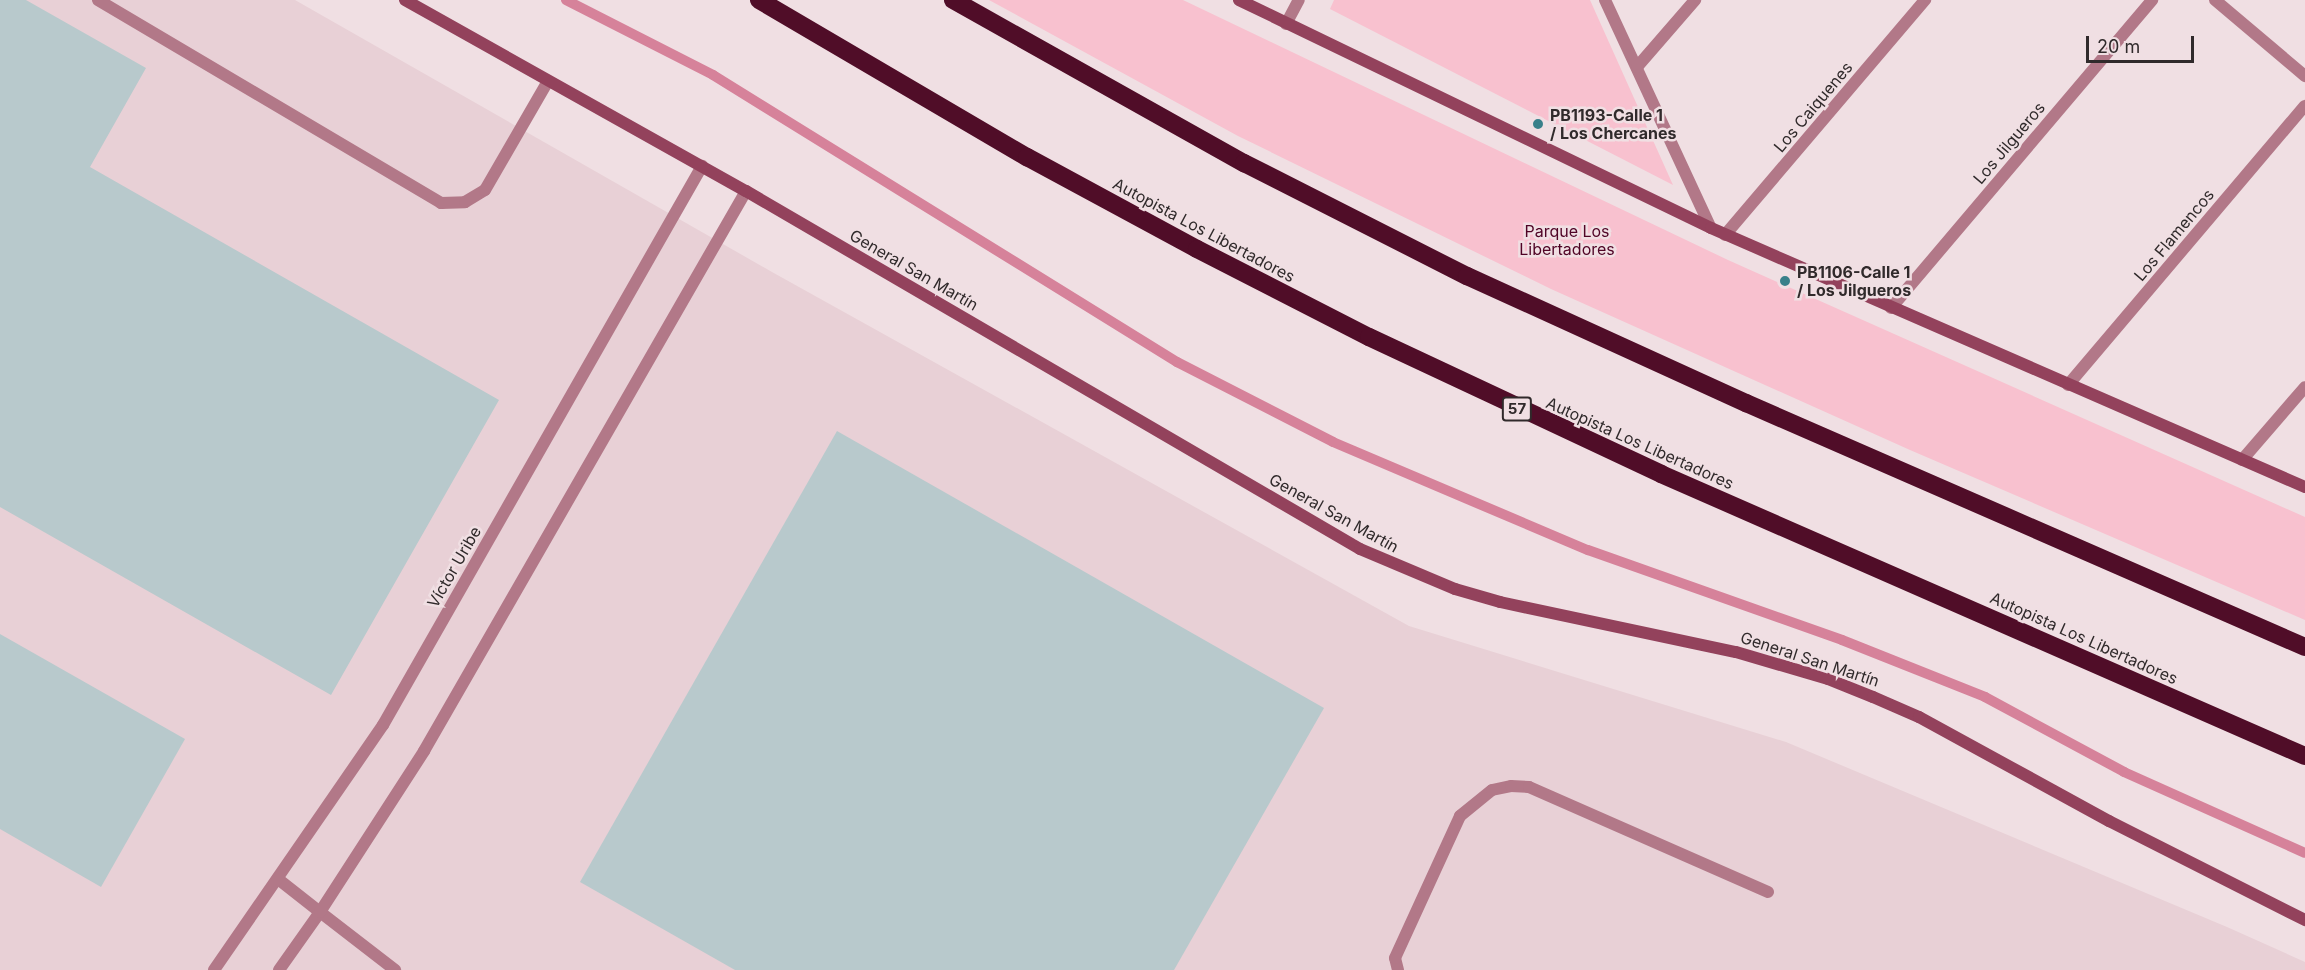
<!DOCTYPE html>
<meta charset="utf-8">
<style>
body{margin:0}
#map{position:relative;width:2305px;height:970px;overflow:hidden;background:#f0dfe3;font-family:Inter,sans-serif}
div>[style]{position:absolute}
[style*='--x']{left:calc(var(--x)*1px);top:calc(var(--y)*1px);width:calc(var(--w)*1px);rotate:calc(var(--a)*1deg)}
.built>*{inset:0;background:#e8d0d6}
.green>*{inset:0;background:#f8c1cf}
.stream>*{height:10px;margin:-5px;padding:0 5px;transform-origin:5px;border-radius:5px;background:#d6829a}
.building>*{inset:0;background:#b8c9cc}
.lane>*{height:12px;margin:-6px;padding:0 6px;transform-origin:6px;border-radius:6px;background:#b27888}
.street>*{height:12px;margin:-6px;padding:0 6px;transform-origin:6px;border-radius:6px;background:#b27888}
.secondary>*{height:12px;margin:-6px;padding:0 6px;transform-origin:6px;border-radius:6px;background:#93425c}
.highway>*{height:18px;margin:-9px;padding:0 9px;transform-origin:9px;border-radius:9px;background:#500d28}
.dots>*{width:16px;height:16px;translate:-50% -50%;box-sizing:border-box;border:3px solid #f0dfe3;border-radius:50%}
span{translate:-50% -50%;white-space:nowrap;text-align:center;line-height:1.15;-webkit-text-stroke:5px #f0dfe3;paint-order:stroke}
.shield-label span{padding:2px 4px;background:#f0dfe3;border:2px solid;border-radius:4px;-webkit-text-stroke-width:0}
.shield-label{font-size:15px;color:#302a2b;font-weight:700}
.street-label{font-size:16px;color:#302a2b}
.poi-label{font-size:16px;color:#302a2b;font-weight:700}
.left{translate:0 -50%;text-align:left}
.park-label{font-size:16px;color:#500426}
.scale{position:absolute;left:2086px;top:36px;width:108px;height:27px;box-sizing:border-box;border:3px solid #302a2b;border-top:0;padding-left:8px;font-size:18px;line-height:21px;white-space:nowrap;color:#302a2b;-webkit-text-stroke:4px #f0dfe3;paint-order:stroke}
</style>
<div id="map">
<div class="built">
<i style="clip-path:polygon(0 0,295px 0,772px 272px,1409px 626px,1786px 742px,2227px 927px,2305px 962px,2305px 970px,0 970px)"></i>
</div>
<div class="green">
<i style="clip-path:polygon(989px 0,1183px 0,1728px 260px,2305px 517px,2305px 620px,1910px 450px,1551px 289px,1238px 136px)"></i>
<i style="clip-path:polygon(1334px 0,1590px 0,1673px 185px,1330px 9px)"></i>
</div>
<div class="stream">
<i style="--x:566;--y:0;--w:165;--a:27"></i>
<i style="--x:713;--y:75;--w:546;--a:31.74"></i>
<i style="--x:1177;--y:362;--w:175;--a:27.1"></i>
<i style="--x:1333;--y:442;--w:277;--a:23"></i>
<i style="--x:1588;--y:550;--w:269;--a:19.5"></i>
<i style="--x:1842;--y:640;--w:154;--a:21.7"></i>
<i style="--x:1985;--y:697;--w:158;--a:28.3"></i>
<i style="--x:2124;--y:772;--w:198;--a:24.1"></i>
</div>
<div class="building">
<i style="clip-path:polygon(0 0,26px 0,146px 68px,90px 167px,499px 400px,331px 695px,0 507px)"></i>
<i style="clip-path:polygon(837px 431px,1324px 708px,1174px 970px,735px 970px,580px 882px)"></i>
<i style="clip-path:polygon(0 634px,185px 739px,101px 887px,0 829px)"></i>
</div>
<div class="lane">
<i style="--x:98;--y:0;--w:399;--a:30.6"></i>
<i style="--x:441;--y:203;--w:24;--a:-2"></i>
<i style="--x:465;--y:202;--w:23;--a:-31"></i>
<i style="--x:485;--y:190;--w:126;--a:-60"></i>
<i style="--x:320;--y:912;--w:95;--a:37.7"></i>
<i style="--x:1398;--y:970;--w:12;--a:-104"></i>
<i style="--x:1395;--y:958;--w:156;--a:-65.4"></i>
<i style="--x:1460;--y:816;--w:41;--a:-39.1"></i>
<i style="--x:1492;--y:790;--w:19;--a:-12"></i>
<i style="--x:1511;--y:786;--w:18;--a:3"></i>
<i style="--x:1529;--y:787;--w:261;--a:23.7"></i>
</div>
<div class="street">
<i style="--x:1605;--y:0;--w:251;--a:65.1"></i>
<i style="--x:2215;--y:0;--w:118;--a:40.2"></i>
<i style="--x:1286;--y:24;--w:27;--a:-62"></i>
<i style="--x:1637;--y:67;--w:89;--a:-49.1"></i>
<i style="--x:1725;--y:235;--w:309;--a:-49.6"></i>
<i style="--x:1891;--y:308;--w:404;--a:-49.7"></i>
<i style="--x:2068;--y:385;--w:366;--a:-49.7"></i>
<i style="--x:2242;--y:460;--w:96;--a:-49.2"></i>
<i style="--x:278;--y:879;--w:53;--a:38.2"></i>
<i style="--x:214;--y:970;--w:298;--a:-55.4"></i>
<i style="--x:383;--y:725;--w:644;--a:-60.29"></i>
<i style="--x:279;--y:970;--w:71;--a:-54.7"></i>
<i style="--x:320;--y:912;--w:192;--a:-57.1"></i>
<i style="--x:424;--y:751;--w:646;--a:-60.1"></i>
</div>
<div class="secondary">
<i style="--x:405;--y:0;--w:391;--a:29.3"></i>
<i style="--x:746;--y:191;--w:711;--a:30.24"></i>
<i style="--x:1360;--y:549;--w:103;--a:22.8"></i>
<i style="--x:1455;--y:589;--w:47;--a:16.1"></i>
<i style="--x:1500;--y:602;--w:241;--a:12"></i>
<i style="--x:1736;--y:652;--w:96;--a:16.4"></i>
<i style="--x:1828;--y:679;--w:48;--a:21.8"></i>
<i style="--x:1873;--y:697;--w:50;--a:23.5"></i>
<i style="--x:1919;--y:717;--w:217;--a:28.7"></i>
<i style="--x:2109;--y:821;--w:220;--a:26.8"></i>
<i style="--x:1239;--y:0;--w:524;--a:25.78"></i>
<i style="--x:1711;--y:228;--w:648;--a:23.56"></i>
</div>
<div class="highway">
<i style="--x:759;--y:0;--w:311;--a:30.4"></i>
<i style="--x:1027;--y:157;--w:193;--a:28.4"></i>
<i style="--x:1197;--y:249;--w:193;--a:27.1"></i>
<i style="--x:1369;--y:337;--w:323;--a:25.1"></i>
<i style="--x:1661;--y:474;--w:703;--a:23.65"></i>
<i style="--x:953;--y:0;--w:334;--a:29.3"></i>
<i style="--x:1244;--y:163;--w:250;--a:26.9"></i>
<i style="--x:1467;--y:276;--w:307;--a:24.5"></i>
<i style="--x:1746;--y:403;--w:610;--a:23.58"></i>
</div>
<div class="dots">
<i style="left:1538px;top:124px;background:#39808a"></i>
<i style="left:1785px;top:281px;background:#39808a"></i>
</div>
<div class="shield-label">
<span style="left:1517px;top:409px">57</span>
</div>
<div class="street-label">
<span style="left:1813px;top:107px;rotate:-50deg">Los Caiquenes</span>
<span style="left:2009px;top:143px;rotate:-50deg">Los Jilgueros</span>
<span style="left:1204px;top:230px;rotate:28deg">Autopista Los Libertadores</span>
<span style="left:2174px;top:235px;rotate:-50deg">Los Flamencos</span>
<span style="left:914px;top:270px;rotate:30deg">General San Martín</span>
<span style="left:1640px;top:443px;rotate:24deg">Autopista Los Libertadores</span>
<span style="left:1334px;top:513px;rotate:29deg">General San Martín</span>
<span style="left:454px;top:567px;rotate:-60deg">Víctor Uribe</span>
<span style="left:2084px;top:638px;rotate:24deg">Autopista Los Libertadores</span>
<span style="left:1810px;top:659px;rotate:18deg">General San Martín</span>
</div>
<div class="poi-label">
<span class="left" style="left:1550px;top:124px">PB1193-Calle 1<br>/ Los Chercanes</span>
<span class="left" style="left:1797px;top:281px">PB1106-Calle 1<br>/ Los Jilgueros</span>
</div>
<div class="park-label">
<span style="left:1567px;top:240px">Parque Los<br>Libertadores</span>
</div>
<div class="scale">20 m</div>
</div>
